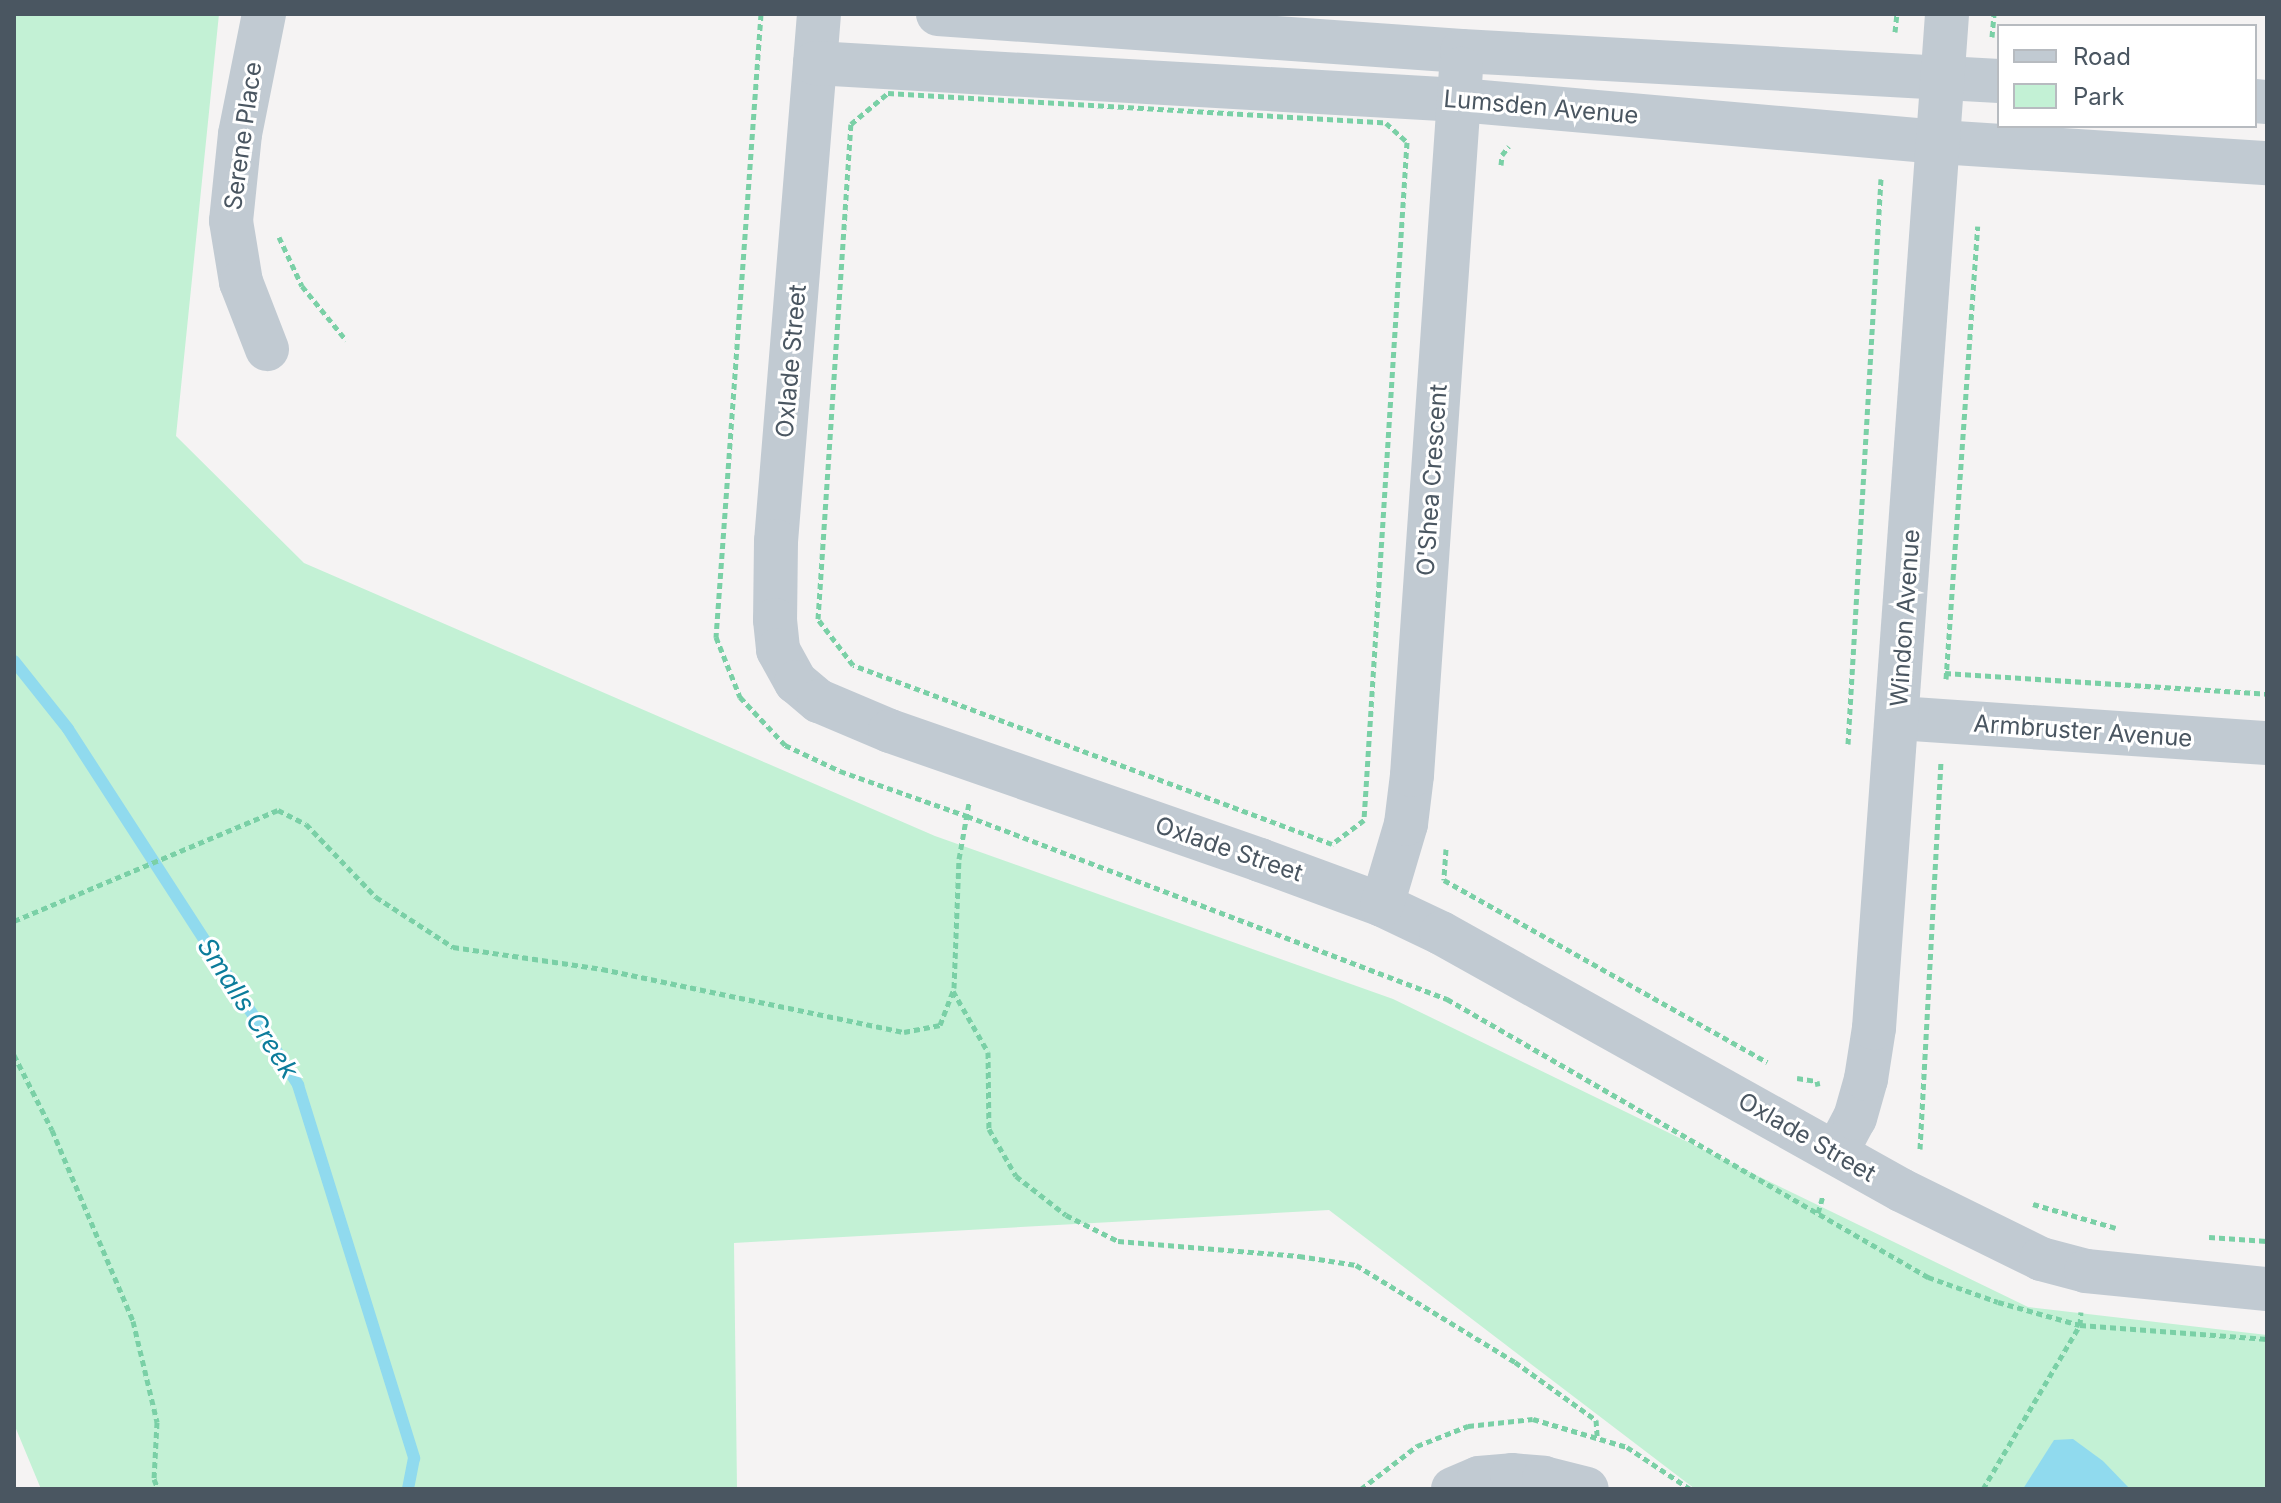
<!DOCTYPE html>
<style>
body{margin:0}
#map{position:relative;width:2281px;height:1503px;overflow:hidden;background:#f5f3f3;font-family:Inter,sans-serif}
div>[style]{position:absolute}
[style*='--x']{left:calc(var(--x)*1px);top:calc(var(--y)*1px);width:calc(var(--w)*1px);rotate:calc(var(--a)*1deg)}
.green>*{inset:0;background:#c3f1d5}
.water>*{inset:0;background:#90daee}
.stream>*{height:12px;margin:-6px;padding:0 6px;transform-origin:6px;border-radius:6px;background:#90daee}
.path>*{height:5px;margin-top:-2.5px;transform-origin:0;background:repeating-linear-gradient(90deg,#7ad0a6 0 6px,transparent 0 10px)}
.minor>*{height:44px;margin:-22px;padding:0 22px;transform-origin:22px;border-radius:22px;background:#c1cad2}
span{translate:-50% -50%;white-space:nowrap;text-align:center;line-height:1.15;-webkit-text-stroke:6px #fff;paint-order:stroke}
.street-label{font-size:24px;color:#4a5661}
.water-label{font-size:26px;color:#0c7c9b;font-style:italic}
.frame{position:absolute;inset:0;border:16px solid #4a5661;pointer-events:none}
.legend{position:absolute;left:1997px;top:24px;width:260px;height:104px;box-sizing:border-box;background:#fff;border:2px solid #b7bbc0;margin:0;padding:10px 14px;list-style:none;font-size:24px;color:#4a5661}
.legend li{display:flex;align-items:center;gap:16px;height:40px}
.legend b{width:40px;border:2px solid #b7bbc0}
</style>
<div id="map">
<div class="green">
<i style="clip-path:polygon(14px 14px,219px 14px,176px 436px,304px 563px,935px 836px,1393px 999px,2028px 1307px,2267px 1335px,2267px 1489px,1695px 1489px,1329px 1210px,734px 1243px,737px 1489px,41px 1489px,14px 1424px)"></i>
</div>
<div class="water">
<i style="clip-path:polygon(2073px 1439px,2103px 1461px,2130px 1489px,2023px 1489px,2054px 1440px)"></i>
</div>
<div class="stream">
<i style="--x:14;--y:661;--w:87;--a:51.5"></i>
<i style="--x:68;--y:729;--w:424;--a:57.1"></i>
<i style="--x:298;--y:1085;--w:391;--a:72.7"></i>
<i style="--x:414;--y:1458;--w:32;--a:101"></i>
</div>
<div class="path">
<i style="--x:761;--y:14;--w:625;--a:94.13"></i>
<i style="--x:716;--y:637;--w:65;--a:68.2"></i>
<i style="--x:740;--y:697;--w:66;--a:46.8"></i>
<i style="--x:785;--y:745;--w:61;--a:25.3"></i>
<i style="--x:840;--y:771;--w:135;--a:19.5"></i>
<i style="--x:967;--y:816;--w:514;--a:20.87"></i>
<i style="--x:1447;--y:999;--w:556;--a:30.03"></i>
<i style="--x:1928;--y:1277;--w:74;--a:19.7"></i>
<i style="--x:1998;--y:1302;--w:85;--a:15.7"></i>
<i style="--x:2080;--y:1325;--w:188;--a:4.3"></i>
<i style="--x:1895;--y:32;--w:18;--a:-84"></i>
<i style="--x:1992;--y:37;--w:23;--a:-85"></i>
<i style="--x:888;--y:93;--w:499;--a:3.4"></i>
<i style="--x:1386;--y:123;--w:28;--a:42"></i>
<i style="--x:1407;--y:142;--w:679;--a:93.63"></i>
<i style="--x:1364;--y:820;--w:40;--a:143"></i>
<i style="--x:1332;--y:844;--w:511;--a:-159.51"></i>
<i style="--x:853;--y:665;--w:58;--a:-127.3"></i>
<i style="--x:818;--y:619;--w:496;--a:-86.2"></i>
<i style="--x:851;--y:124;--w:48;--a:-40"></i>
<i style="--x:1501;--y:165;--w:10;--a:-84"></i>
<i style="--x:1502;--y:155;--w:11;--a:-52"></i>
<i style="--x:279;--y:237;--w:54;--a:64.9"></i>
<i style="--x:302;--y:286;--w:70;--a:50.8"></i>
<i style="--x:1945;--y:673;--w:323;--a:3.7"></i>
<i style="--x:1946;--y:679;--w:454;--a:-86"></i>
<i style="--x:1848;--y:744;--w:566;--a:-86.66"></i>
<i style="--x:1446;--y:849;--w:31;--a:94"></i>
<i style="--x:1444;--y:880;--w:371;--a:29.4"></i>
<i style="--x:14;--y:921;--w:286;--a:-22.8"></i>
<i style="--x:278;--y:810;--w:31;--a:27"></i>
<i style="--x:306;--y:824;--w:101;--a:46.2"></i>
<i style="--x:376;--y:897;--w:92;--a:33"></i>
<i style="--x:453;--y:947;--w:151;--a:8.4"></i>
<i style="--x:602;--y:969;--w:309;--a:11.8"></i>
<i style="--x:904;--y:1032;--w:37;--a:-11"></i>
<i style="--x:940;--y:1025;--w:40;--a:-69"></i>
<i style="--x:954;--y:988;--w:129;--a:-87.8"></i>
<i style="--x:959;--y:859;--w:57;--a:-79.9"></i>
<i style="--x:953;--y:991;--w:70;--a:60.2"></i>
<i style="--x:988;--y:1052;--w:77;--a:89.3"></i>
<i style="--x:989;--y:1129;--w:54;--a:60.1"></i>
<i style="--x:1016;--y:1176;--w:63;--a:38"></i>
<i style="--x:1066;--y:1215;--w:58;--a:26.6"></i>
<i style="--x:1118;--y:1241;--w:182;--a:4.7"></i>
<i style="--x:1299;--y:1256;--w:58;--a:9"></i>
<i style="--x:1356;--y:1265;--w:186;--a:31.4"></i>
<i style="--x:1515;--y:1362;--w:100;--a:35.6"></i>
<i style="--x:1596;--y:1420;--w:16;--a:86"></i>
<i style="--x:14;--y:1055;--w:84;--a:63.1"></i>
<i style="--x:52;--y:1130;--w:207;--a:67"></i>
<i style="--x:133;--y:1321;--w:104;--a:76.6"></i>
<i style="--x:157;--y:1422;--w:57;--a:93"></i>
<i style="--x:154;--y:1479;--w:11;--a:68"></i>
<i style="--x:1797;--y:1078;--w:20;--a:9"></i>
<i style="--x:1817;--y:1081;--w:5;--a:79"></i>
<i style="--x:1920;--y:1149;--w:389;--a:-86.9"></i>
<i style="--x:2033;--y:1204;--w:86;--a:16.1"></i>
<i style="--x:1818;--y:1213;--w:19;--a:-74"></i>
<i style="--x:2209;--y:1237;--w:58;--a:3.9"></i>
<i style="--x:1361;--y:1489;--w:71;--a:-37.5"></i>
<i style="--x:1417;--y:1446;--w:55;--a:-21.4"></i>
<i style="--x:1468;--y:1426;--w:65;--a:-6.1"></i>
<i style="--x:1533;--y:1419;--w:98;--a:16.6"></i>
<i style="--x:1627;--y:1447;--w:76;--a:33.7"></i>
<i style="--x:1983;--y:1489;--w:191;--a:-59.4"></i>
<i style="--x:2080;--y:1325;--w:13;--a:-86"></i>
</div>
<div class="minor">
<i style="--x:264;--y:14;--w:122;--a:101.3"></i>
<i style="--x:240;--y:134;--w:87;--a:95.9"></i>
<i style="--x:231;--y:221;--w:62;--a:80.7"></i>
<i style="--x:241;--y:282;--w:72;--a:68.8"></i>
<i style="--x:819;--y:14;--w:529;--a:94.66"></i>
<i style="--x:776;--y:541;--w:79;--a:90.7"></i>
<i style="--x:775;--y:620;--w:30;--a:84"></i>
<i style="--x:778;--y:650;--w:37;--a:61"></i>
<i style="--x:796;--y:682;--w:30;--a:40"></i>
<i style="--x:819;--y:701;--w:77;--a:22.9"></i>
<i style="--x:890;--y:731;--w:392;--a:19.2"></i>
<i style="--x:1260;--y:860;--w:130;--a:20.2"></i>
<i style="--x:1382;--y:905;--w:65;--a:25.4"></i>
<i style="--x:1441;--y:933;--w:527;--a:29.19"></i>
<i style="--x:1901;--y:1190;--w:156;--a:26.2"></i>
<i style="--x:2041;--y:1259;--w:47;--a:14.9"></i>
<i style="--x:2086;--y:1271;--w:182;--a:5.7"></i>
<i style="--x:938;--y:14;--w:525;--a:4.04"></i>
<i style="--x:1462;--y:51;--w:538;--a:3.2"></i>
<i style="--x:815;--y:63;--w:645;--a:3.29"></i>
<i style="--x:1459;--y:100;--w:482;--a:5"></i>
<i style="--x:1939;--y:142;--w:329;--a:3.7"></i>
<i style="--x:2255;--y:101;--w:12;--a:5"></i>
<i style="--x:1898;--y:718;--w:370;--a:3.9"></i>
<i style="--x:1382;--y:905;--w:84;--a:-73.5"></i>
<i style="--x:1406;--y:824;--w:49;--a:-83"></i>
<i style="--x:1412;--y:775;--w:708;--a:-86.03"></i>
<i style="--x:1836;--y:1153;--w:40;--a:-62"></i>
<i style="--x:1855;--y:1118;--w:41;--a:-74.2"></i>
<i style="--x:1866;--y:1079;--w:52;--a:-81.1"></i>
<i style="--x:1874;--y:1028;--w:1017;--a:-85.88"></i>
<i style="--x:1453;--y:1489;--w:28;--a:-23"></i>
<i style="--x:1479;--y:1478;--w:33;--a:-5"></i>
<i style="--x:1512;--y:1475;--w:32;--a:5"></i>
<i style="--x:1544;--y:1478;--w:44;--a:14.3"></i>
</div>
<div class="street-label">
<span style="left:1541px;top:107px;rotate:5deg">Lumsden Avenue</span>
<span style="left:243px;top:136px;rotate:-82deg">Serene Place</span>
<span style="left:791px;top:361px;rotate:-85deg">Oxlade Street</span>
<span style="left:1432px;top:480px;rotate:-86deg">O'Shea Crescent</span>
<span style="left:1905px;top:618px;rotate:-86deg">Windon Avenue</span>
<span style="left:2083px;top:731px;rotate:4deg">Armbruster Avenue</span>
<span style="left:1229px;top:849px;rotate:19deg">Oxlade Street</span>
<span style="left:1807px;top:1137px;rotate:30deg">Oxlade Street</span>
</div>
<div class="water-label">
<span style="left:248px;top:1008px;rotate:57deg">Smalls Creek</span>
</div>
<div class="frame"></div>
<ul class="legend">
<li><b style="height:10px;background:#c1cad2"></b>Road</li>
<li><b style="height:22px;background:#c3f1d5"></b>Park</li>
</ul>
</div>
